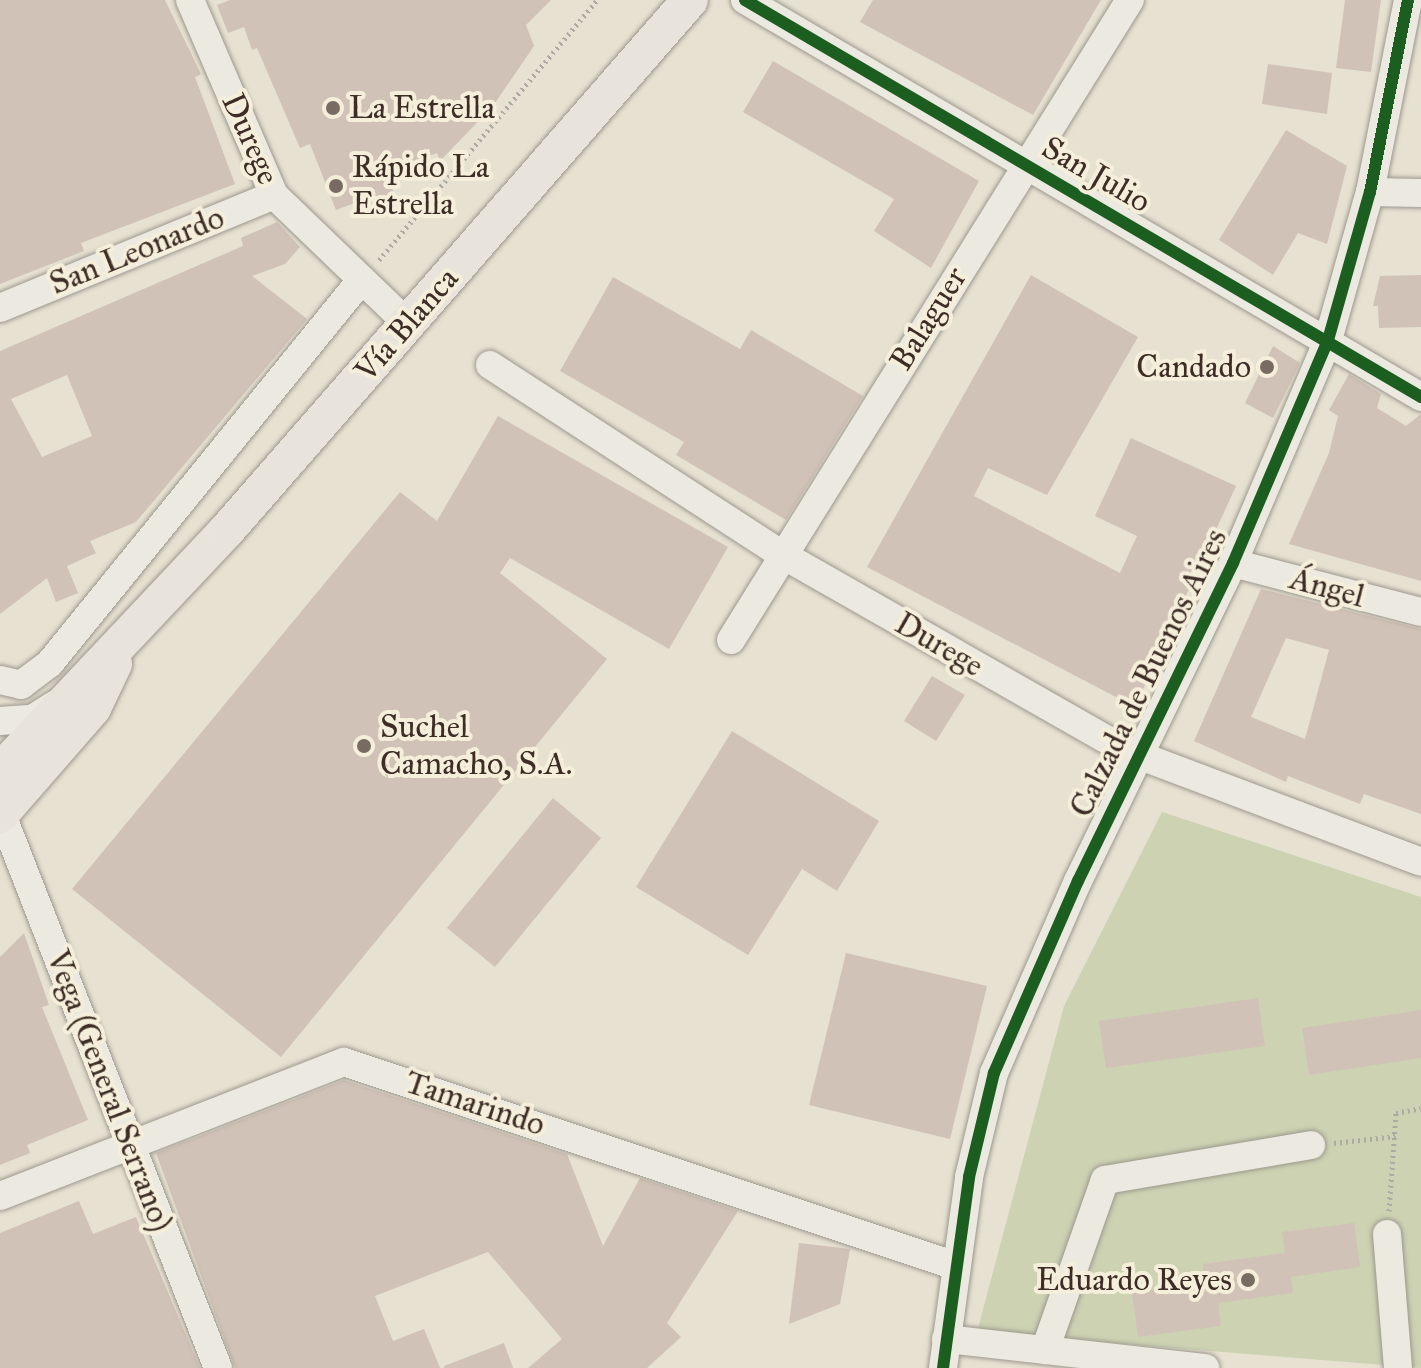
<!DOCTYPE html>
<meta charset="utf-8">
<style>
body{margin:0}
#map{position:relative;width:1421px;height:1368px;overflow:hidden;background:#e6e1d1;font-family:"IM FELL Great Primer",serif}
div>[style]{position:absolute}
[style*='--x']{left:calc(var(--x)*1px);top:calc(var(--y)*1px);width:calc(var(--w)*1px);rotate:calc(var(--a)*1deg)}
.green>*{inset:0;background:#ccd2b2}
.building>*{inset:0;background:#d1c2b7}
.path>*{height:5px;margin-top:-2.5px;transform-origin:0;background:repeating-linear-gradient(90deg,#adaaa3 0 2px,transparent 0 6px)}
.roads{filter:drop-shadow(0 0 2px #9d988e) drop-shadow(0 0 2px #9d988e)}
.minor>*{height:28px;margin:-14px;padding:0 14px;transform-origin:14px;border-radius:14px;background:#ece9e0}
.major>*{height:36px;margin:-18px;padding:0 18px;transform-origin:18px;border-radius:18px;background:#e9e4db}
.cycleway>*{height:12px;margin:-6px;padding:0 6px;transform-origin:6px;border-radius:6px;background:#1b5e20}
.dots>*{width:22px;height:22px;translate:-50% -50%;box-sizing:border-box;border:4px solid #f5eedb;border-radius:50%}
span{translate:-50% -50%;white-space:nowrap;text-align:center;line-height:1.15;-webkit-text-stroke:8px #f5eedb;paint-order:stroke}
.poi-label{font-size:32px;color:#3d2d26}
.left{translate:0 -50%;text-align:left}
.right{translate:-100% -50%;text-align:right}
.street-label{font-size:32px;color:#3d2d26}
</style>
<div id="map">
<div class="green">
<i style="clip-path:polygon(1162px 812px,1421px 897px,1421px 1368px,977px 1332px,1064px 1006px)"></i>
</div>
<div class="building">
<i style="clip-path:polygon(0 0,165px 0,201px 74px,195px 77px,235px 184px,81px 243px,84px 251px,0 284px)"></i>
<i style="clip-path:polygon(230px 0,551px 0,526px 25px,534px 46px,493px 106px,440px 161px,437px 153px,386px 173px,398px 203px,366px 216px,360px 201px,336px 210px,310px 144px,300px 148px,257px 48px,252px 50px,244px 27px,228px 33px,217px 5px)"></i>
<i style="clip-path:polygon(873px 0,1101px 0,1033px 115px,860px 22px)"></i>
<i style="clip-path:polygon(1345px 0,1381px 0,1371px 72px,1336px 68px)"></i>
<i style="clip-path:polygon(773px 61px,979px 181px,931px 268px,874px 231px,894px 199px,743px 112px)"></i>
<i style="clip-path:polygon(1268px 64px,1332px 73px,1327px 114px,1262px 104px)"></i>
<i style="clip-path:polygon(1286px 130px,1347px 166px,1327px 244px,1298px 233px,1273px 275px,1219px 240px)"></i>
<i style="clip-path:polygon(evenodd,277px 222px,300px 247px,285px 264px,252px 276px,307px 319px,136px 522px,90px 541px,96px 553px,67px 566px,78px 593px,56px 602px,47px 578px,0 614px,0 351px,243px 246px,241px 238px,277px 222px,67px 375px,92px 436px,42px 457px,11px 399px,67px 375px)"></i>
<i style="clip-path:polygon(1031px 275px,1138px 337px,1047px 495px,988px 468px,974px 496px,1120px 573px,1137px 536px,1095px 516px,1131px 438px,1236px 486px,1135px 707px,867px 567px)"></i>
<i style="clip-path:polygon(1421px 275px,1421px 327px,1379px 328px,1378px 306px,1373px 306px,1380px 276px)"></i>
<i style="clip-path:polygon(613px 277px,740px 349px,751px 330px,863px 396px,786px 520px,676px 455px,684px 442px,560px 371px)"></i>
<i style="clip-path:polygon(1273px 346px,1300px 363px,1273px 418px,1245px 403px)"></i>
<i style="clip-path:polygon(1349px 374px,1381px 394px,1377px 408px,1406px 426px,1421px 414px,1421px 581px,1289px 544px,1329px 453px,1338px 416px,1329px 410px)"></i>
<i style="clip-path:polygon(498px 416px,728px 547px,669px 649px,510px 558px,500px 573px,607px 659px,281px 1057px,72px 889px,400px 492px,437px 521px)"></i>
<i style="clip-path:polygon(evenodd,1261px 589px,1421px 629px,1421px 814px,1364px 794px,1360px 804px,1288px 776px,1286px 782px,1194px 741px,1261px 589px,1286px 638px,1329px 650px,1305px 739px,1251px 717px,1286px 638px)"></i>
<i style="clip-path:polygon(932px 676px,965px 695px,936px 741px,904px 721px)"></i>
<i style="clip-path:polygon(732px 731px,879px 821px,837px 891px,802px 869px,748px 955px,636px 887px)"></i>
<i style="clip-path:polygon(553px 798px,601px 838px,495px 967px,447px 928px)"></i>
<i style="clip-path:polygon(24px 933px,49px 1005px,42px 1007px,88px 1120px,27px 1145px,30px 1153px,0 1165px,0 957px)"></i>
<i style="clip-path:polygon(846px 953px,987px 986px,950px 1139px,809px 1105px)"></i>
<i style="clip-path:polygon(1258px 998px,1265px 1046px,1106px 1068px,1099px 1021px)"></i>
<i style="clip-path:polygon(1421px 1010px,1421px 1058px,1309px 1075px,1302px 1028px)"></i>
<i style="clip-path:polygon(344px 1080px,567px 1154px,603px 1246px,640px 1178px,738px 1211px,667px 1323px,681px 1337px,647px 1368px,528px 1368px,562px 1339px,488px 1252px,375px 1296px,393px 1341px,424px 1329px,440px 1368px,235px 1368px,156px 1153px)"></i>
<i style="clip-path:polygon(79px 1201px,93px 1234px,136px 1217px,200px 1368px,0 1368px,0 1233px)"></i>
<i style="clip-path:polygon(1354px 1223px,1360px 1267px,1291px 1277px,1293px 1293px,1218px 1303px,1221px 1326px,1138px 1337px,1132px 1293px,1205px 1283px,1203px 1264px,1285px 1253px,1282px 1232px)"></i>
<i style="clip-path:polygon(799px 1243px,850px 1249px,840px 1304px,789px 1324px)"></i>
<i style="clip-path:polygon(504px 1343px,513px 1368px,444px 1368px,444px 1366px)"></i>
</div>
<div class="path">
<i style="--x:379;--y:260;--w:339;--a:-50"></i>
<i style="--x:1334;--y:1143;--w:62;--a:-6.4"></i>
<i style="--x:1389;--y:1211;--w:98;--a:-85.9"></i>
<i style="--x:1396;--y:1113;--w:25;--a:-11"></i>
</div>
<div class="roads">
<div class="minor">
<i style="--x:190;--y:0;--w:212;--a:66.7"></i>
<i style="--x:274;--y:195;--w:187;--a:43.9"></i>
<i style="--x:745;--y:0;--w:784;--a:30.42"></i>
<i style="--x:1370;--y:192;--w:51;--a:1.1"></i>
<i style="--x:0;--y:308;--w:296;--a:-22.4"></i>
<i style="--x:490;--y:365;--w:349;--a:33"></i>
<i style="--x:783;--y:555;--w:394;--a:29.7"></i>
<i style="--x:1125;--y:750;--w:316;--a:20.7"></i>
<i style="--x:1233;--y:563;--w:194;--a:14.6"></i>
<i style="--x:731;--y:640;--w:754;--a:-58.06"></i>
<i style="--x:0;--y:680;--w:22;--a:13"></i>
<i style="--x:21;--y:685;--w:36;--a:-37"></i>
<i style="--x:50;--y:663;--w:491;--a:-50.9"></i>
<i style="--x:0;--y:721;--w:32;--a:-4"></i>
<i style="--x:32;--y:719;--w:28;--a:-32"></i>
<i style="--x:0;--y:810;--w:599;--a:68.66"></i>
<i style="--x:0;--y:1196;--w:369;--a:-21.3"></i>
<i style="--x:344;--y:1062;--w:645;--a:18.43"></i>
<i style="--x:1387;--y:1234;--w:134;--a:85.3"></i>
<i style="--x:946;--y:1339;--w:261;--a:6.4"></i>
<i style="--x:1045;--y:1350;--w:180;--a:-70.6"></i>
<i style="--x:1105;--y:1180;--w:209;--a:-9.6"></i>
<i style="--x:943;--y:1368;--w:193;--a:-82.2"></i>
<i style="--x:969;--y:1177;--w:107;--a:-76.5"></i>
<i style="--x:994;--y:1073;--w:210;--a:-66.4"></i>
<i style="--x:1078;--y:881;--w:354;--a:-64"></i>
<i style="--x:1233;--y:563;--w:242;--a:-66.9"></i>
<i style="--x:1328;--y:340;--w:154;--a:-74.2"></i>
<i style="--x:1370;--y:192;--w:196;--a:-78.8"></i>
</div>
<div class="major">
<i style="--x:0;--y:771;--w:332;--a:-46.7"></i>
<i style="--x:228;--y:529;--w:702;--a:-48.87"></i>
<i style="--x:0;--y:815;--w:142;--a:-49"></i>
<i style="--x:93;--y:708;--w:49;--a:-64.5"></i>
</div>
</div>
<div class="cycleway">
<i style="--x:745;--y:0;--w:784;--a:30.42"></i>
<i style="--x:943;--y:1368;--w:193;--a:-82.2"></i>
<i style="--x:969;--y:1177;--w:107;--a:-76.5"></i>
<i style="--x:994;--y:1073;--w:210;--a:-66.4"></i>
<i style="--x:1078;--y:881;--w:354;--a:-64"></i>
<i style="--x:1233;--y:563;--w:242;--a:-66.9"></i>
<i style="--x:1328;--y:340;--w:154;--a:-74.2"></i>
<i style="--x:1370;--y:192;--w:196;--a:-78.8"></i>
</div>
<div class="dots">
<i style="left:333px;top:108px;background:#786c62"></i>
<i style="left:336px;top:186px;background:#786c62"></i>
<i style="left:1267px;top:367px;background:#786c62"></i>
<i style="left:364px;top:746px;background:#786c62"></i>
<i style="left:1248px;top:1280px;background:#786c62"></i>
</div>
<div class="poi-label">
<span class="left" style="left:349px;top:108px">La Estrella</span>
<span class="left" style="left:352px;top:186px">Rápido La<br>Estrella</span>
<span class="right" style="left:1251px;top:367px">Candado</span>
<span class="left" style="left:380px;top:746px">Suchel<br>Camacho, S.A.</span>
<span class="right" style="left:1232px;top:1280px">Eduardo Reyes</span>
</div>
<div class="street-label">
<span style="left:250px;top:139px;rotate:66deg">Durege</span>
<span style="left:1096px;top:175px;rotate:30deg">San Julio</span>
<span style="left:137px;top:251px;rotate:-22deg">San Leonardo</span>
<span style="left:929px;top:319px;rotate:-58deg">Balaguer</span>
<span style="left:407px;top:325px;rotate:-49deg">Vía Blanca</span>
<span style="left:1327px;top:588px;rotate:15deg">Ángel</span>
<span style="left:939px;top:645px;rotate:30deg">Durege</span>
<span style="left:1149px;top:673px;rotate:-64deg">Calzada de Buenos Aires</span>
<span style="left:109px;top:1091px;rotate:69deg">Vega (General Serrano)</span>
<span style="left:475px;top:1104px;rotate:18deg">Tamarindo</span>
</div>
</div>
